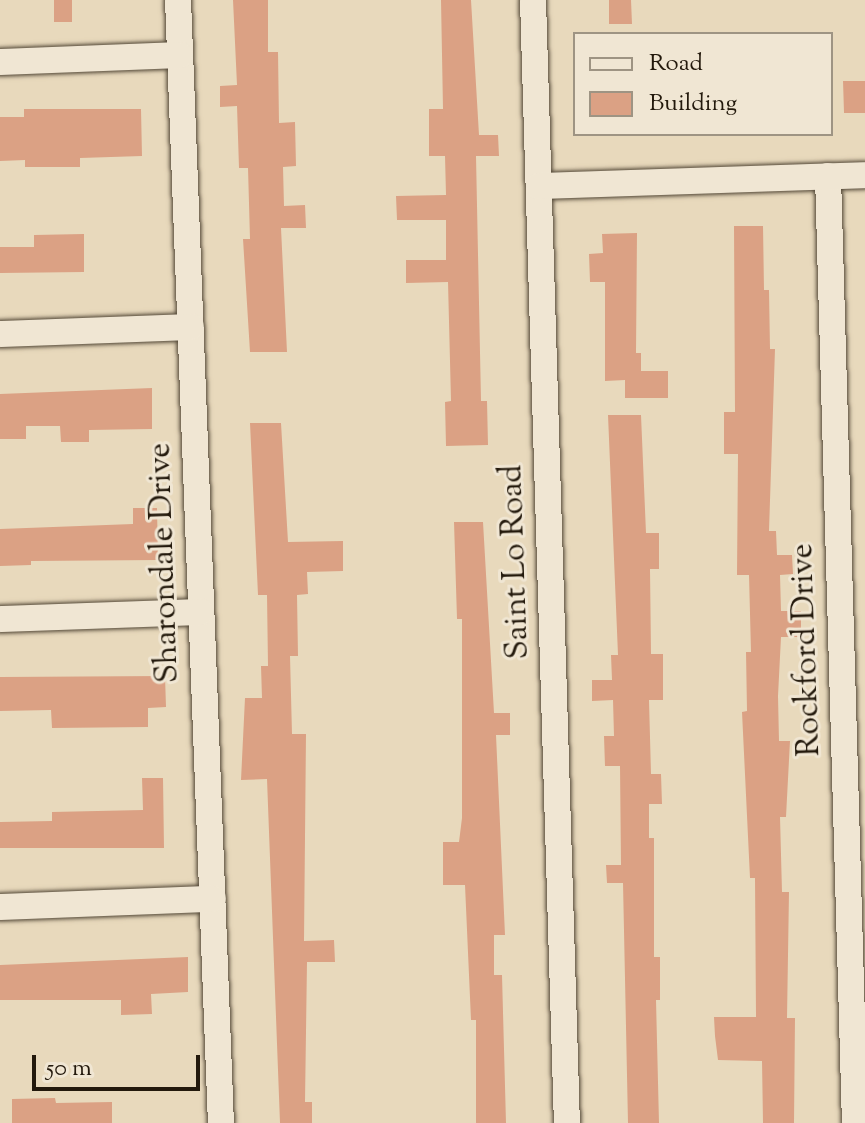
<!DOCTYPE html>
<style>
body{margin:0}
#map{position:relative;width:865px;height:1123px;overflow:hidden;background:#e8d9bc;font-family:"Sorts Mill Goudy",serif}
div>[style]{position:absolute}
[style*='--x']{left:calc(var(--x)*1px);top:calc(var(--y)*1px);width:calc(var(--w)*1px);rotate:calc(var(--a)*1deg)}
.building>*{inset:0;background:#dba184}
.roads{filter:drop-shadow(0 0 2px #544938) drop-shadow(0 0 2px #544938)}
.minor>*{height:26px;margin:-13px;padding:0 13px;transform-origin:13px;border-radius:13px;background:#f0e6d3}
span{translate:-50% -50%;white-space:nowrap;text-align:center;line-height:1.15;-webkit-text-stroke:6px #f0e6d3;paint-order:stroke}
.street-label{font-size:32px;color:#23190c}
.legend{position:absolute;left:573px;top:32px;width:260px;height:104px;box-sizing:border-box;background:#f0e6d3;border:2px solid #9e9483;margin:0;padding:10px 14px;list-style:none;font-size:24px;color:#23190c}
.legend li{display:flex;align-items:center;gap:16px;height:40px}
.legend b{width:40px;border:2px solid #9e9483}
.scale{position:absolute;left:32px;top:1055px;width:168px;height:36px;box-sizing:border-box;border:4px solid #23190c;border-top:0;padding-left:10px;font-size:24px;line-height:28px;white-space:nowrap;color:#23190c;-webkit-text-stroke:6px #f0e6d3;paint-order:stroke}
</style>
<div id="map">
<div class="building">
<i style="clip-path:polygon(54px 0,72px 0,72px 22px,54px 22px)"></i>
<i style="clip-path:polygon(233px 0,268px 0,268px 52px,278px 52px,279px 123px,295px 122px,296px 166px,283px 167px,284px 206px,305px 205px,306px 228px,281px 228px,287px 352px,250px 352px,243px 239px,250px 239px,248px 168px,239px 168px,237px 106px,220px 107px,220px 86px,237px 85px)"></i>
<i style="clip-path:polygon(441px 0,471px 0,479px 135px,498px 135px,499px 156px,476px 156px,481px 401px,487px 401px,488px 445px,446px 446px,445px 402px,451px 401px,448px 282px,406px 283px,406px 260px,446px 260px,446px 220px,397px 220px,396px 196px,446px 195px,445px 156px,429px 156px,429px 109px,443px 109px)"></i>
<i style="clip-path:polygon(609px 0,631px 0,632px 24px,609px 24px)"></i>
<i style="clip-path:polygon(843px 81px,865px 81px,865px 113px,844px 113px)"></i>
<i style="clip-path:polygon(24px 109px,141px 109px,142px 156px,80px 158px,80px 167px,25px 167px,25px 160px,0 161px,0 117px,24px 117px)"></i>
<i style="clip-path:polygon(734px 226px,763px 226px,764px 290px,769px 290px,770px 349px,775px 349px,769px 531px,776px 531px,777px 555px,792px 555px,793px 574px,780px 575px,781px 611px,801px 611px,801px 637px,781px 637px,778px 696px,779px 741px,790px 741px,786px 817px,780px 817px,782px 892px,789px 892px,787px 1018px,795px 1018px,794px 1123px,763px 1123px,762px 1061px,718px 1060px,715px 1036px,714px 1017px,756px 1017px,755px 878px,750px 878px,742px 712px,747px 711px,746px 652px,751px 652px,749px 575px,737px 575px,738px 454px,724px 454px,724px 412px,735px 412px)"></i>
<i style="clip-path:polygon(637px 233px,636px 353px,641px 353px,641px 371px,668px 371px,668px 398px,625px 398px,625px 380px,605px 381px,605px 282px,590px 282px,589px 254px,603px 253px,602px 234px)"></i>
<i style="clip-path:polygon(84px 234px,84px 272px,0 273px,0 247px,34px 247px,34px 235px)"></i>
<i style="clip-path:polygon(152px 388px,152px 429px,89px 430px,89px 442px,61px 442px,60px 426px,26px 426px,26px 439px,0 439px,0 394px)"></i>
<i style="clip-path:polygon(608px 415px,641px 415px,646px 533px,659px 533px,659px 569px,650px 569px,651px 654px,663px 654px,663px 700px,649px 700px,651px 774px,661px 774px,662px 804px,649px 804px,649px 838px,654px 838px,654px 957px,660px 957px,660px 1000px,656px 1000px,659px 1123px,628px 1123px,623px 883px,607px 883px,606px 865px,621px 865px,620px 766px,605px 766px,604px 736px,614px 736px,613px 700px,592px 701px,592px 680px,612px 680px,611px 655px,618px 655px)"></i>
<i style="clip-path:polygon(250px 423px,281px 423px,288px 542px,343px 541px,343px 571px,307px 572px,308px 594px,297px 595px,298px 656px,290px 656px,292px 734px,306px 734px,304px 941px,334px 940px,335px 962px,307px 962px,305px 1102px,312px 1102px,312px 1123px,280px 1123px,267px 779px,241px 780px,245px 698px,262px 698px,261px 666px,268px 666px,267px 595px,258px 595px)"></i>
<i style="clip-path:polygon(133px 508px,157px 508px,158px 560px,31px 561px,31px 565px,0 566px,0 529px,133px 524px)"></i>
<i style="clip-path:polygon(454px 522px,483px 522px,494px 713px,510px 713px,510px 735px,496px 735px,505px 935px,494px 935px,494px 975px,502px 975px,506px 1123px,476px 1123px,476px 1020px,471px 1020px,465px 885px,443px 885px,443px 842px,459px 842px,462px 818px,462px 619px,457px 619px)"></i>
<i style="clip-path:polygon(165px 676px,166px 707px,148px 708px,148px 727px,52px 728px,51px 710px,0 711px,0 677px)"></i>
<i style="clip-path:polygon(142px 778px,163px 778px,164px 848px,0 848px,0 822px,52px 821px,52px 812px,143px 810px)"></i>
<i style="clip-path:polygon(188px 957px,188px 992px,151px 994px,152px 1014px,121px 1015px,121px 1000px,0 1000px,0 965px)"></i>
<i style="clip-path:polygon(55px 1098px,56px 1103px,112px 1102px,112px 1123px,12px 1123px,12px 1099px)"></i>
</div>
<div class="roads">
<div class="minor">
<i style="--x:178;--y:0;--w:1124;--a:87.81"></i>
<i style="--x:533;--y:0;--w:1124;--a:88.27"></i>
<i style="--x:0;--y:62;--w:180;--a:-2.2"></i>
<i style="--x:828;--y:176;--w:947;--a:88.37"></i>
<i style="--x:539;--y:186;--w:326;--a:-1.9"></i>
<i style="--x:0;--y:334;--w:191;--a:-2.1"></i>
<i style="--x:0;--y:619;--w:201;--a:-2"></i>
<i style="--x:0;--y:907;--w:213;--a:-2.2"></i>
</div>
</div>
<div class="street-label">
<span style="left:516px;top:562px;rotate:-92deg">Saint Lo Road</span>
<span style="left:165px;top:563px;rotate:-92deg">Sharondale Drive</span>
<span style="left:807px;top:650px;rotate:-92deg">Rockford Drive</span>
</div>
<ul class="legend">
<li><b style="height:10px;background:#f0e6d3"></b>Road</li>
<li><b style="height:22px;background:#dba184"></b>Building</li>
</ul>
<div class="scale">50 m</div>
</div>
